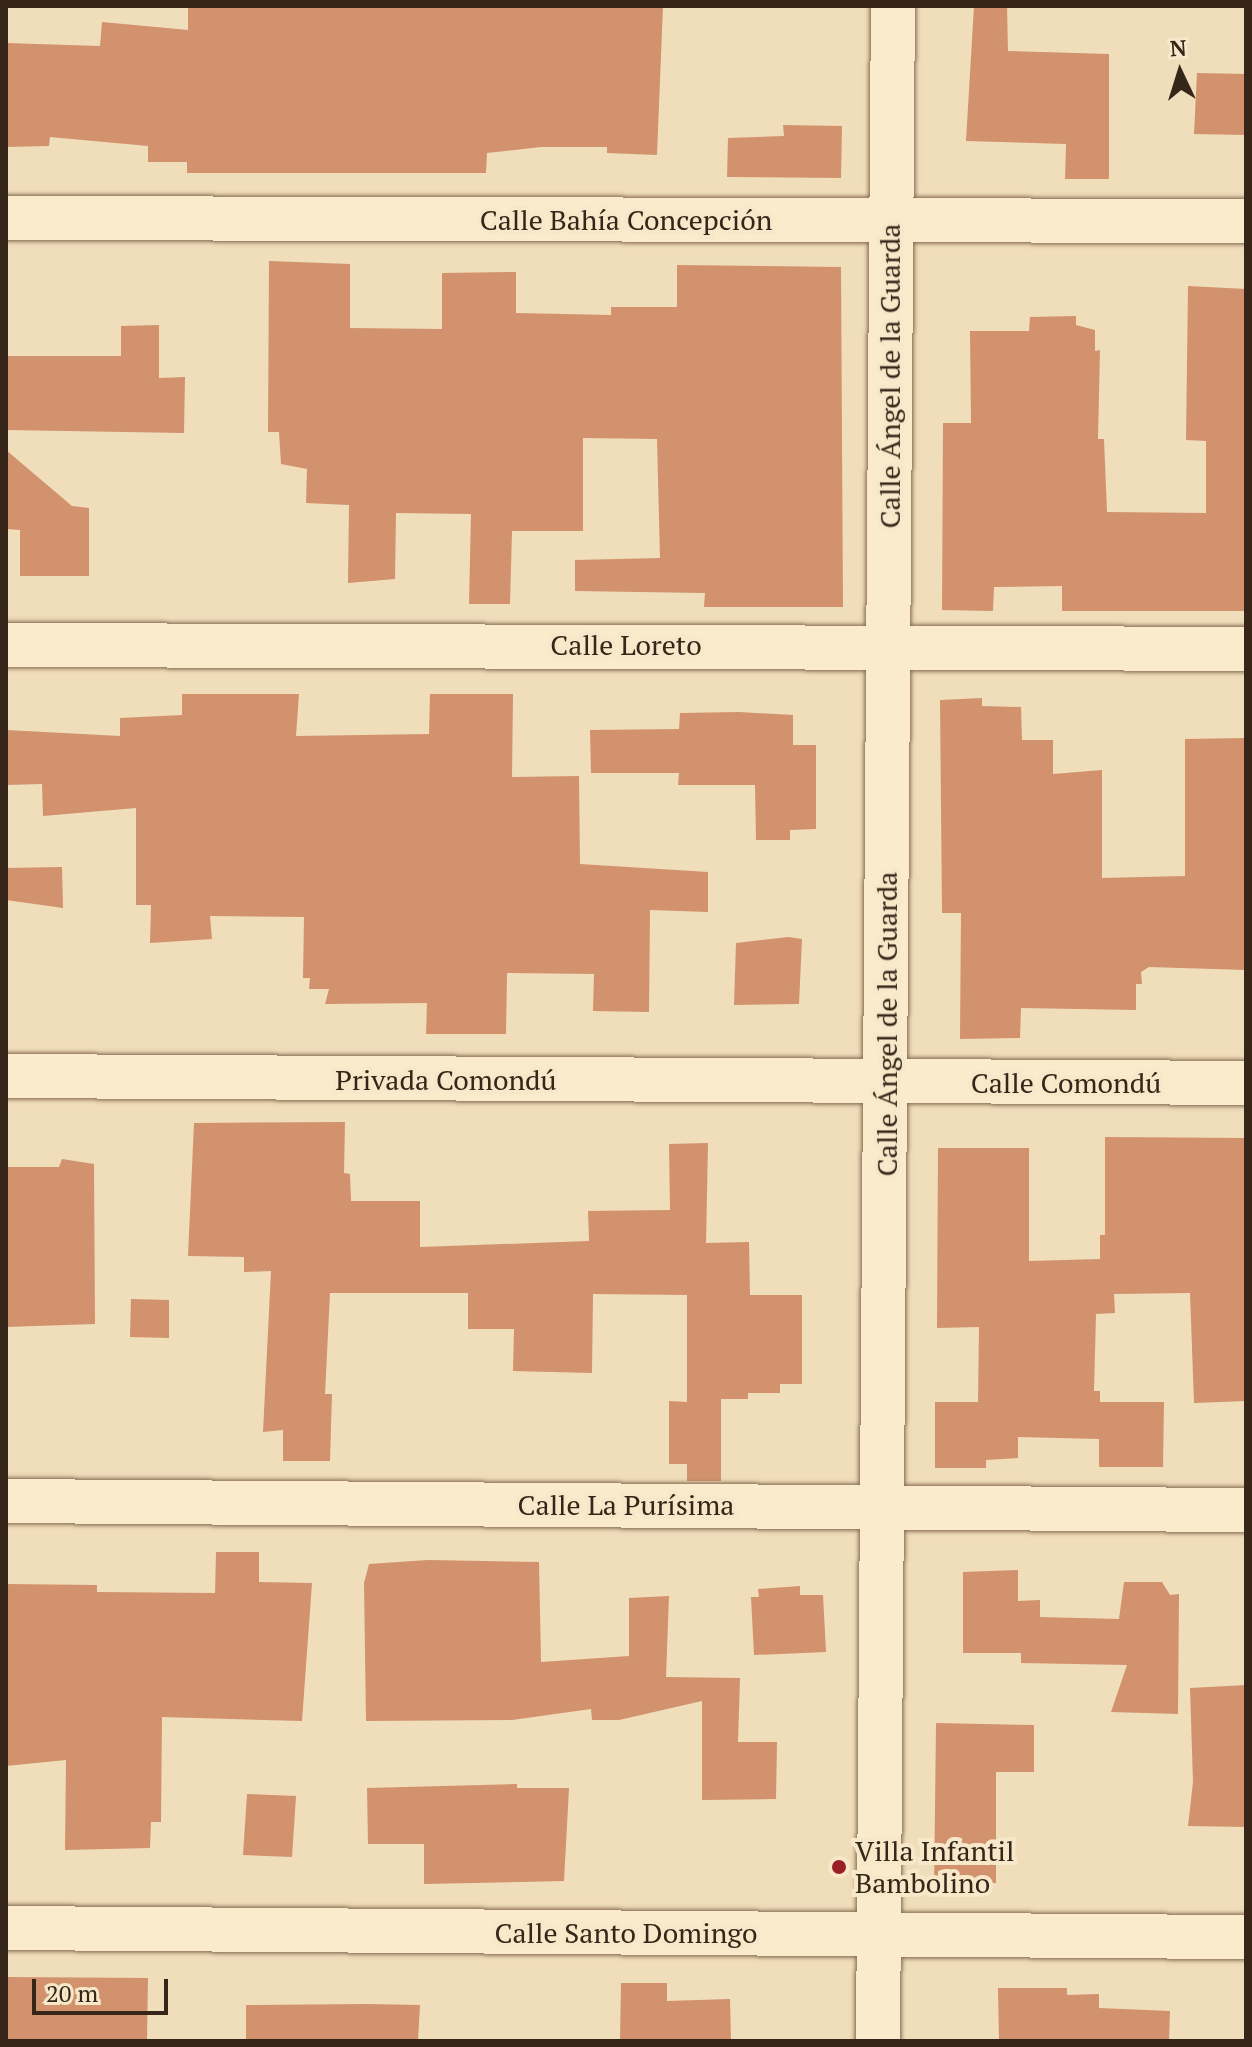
<!DOCTYPE html>
<meta charset="utf-8">
<style>
body{margin:0}
#map{position:relative;width:1252px;height:2047px;overflow:hidden;background:#f0ddba;font-family:"PT Serif",serif}
div>[style]{position:absolute}
[style*='--x']{left:calc(var(--x)*1px);top:calc(var(--y)*1px);width:calc(var(--w)*1px);rotate:calc(var(--a)*1deg)}
.building>*{inset:0;background:#d1926d}
.roads{filter:drop-shadow(0 0 2px #876d53) drop-shadow(0 0 2px #876d53)}
.street>*{height:44px;margin:-22px;padding:0 22px;transform-origin:22px;border-radius:22px;background:#fbebcd}
.dots>*{width:22px;height:22px;translate:-50% -50%;box-sizing:border-box;border:4px solid #f7e8c9;border-radius:50%}
span{translate:-50% -50%;white-space:nowrap;text-align:center;line-height:1.15;-webkit-text-stroke:8px #f7e8c9;paint-order:stroke}
.street-label{font-size:28px;color:#352619}
.poi-label{font-size:28px;color:#352619}
.left{translate:0 -50%;text-align:left}
.frame{position:absolute;inset:0;border:8px solid #352619;pointer-events:none}
.north{position:absolute;left:1140px;top:32px;width:80px;height:80px;-webkit-text-stroke:6px #f7e8c9;paint-order:stroke;rotate:356deg;font-size:22px;font-weight:700;line-height:32px;text-align:center;color:#352619}
.north::after{content:'';display:block;margin:auto;width:28px;height:36px;background:#352619;clip-path:polygon(50% 0,100% 100%,50% 72%,0 100%)}
.scale{position:absolute;left:32px;top:1979px;width:136px;height:36px;box-sizing:border-box;border:4px solid #352619;border-top:0;padding-left:10px;font-size:24px;line-height:28px;white-space:nowrap;color:#352619;-webkit-text-stroke:6px #f7e8c9;paint-order:stroke}
</style>
<div id="map">
<div class="building">
<i style="clip-path:polygon(188px 6px,663px 6px,657px 155px,607px 153px,607px 147px,541px 147px,487px 153px,486px 173px,187px 173px,187px 162px,148px 162px,148px 146px,50px 137px,49px 146px,6px 147px,6px 43px,100px 46px,102px 22px,188px 30px)"></i>
<i style="clip-path:polygon(974px 6px,1007px 6px,1008px 51px,1109px 54px,1109px 179px,1065px 179px,1066px 144px,966px 141px)"></i>
<i style="clip-path:polygon(1197px 73px,1246px 74px,1246px 135px,1194px 134px)"></i>
<i style="clip-path:polygon(783px 125px,842px 126px,841px 178px,727px 177px,728px 138px,784px 136px)"></i>
<i style="clip-path:polygon(269px 261px,350px 264px,350px 328px,442px 329px,442px 273px,516px 272px,516px 313px,611px 315px,611px 307px,677px 307px,677px 265px,841px 267px,843px 607px,704px 607px,705px 593px,575px 591px,575px 560px,660px 558px,657px 439px,583px 438px,583px 531px,512px 531px,510px 604px,469px 604px,471px 514px,396px 513px,395px 579px,348px 583px,349px 505px,306px 503px,307px 469px,281px 464px,279px 432px,268px 432px)"></i>
<i style="clip-path:polygon(1188px 286px,1246px 289px,1246px 611px,1062px 611px,1062px 586px,994px 587px,993px 611px,942px 610px,943px 423px,971px 423px,970px 331px,1029px 331px,1030px 317px,1076px 316px,1076px 325px,1095px 330px,1095px 351px,1100px 350px,1098px 439px,1104px 439px,1107px 512px,1206px 513px,1206px 441px,1186px 440px)"></i>
<i style="clip-path:polygon(159px 325px,159px 378px,185px 377px,184px 433px,6px 430px,6px 356px,121px 356px,121px 326px)"></i>
<i style="clip-path:polygon(6px 450px,72px 506px,89px 508px,89px 576px,20px 576px,20px 530px,6px 529px)"></i>
<i style="clip-path:polygon(182px 694px,299px 694px,296px 736px,429px 734px,430px 694px,513px 694px,512px 777px,579px 776px,580px 864px,708px 872px,708px 912px,650px 910px,649px 1012px,593px 1011px,594px 974px,507px 973px,506px 1034px,426px 1034px,427px 1003px,325px 1004px,329px 989px,309px 989px,310px 978px,303px 978px,304px 917px,210px 916px,212px 939px,150px 943px,151px 905px,136px 905px,136px 808px,43px 816px,42px 784px,6px 785px,6px 730px,120px 736px,120px 718px,182px 715px)"></i>
<i style="clip-path:polygon(982px 698px,982px 706px,1021px 707px,1022px 740px,1053px 740px,1053px 774px,1102px 770px,1102px 878px,1185px 876px,1185px 739px,1246px 738px,1246px 970px,1149px 967px,1141px 972px,1142px 984px,1136px 984px,1136px 1010px,1021px 1008px,1020px 1038px,960px 1039px,961px 913px,942px 913px,940px 700px)"></i>
<i style="clip-path:polygon(739px 712px,793px 715px,793px 745px,816px 745px,816px 829px,790px 830px,790px 840px,756px 840px,755px 785px,678px 785px,679px 773px,591px 773px,590px 730px,679px 729px,680px 713px)"></i>
<i style="clip-path:polygon(62px 867px,63px 908px,6px 900px,6px 868px)"></i>
<i style="clip-path:polygon(788px 937px,802px 939px,799px 1004px,734px 1005px,736px 943px)"></i>
<i style="clip-path:polygon(345px 1122px,344px 1173px,350px 1174px,351px 1201px,420px 1201px,420px 1247px,589px 1241px,588px 1211px,670px 1210px,669px 1144px,708px 1143px,706px 1243px,749px 1242px,750px 1295px,802px 1295px,802px 1384px,780px 1384px,780px 1393px,748px 1393px,748px 1399px,721px 1399px,721px 1481px,687px 1481px,687px 1464px,669px 1464px,669px 1401px,687px 1402px,687px 1295px,593px 1294px,592px 1373px,513px 1371px,514px 1329px,468px 1329px,468px 1293px,330px 1293px,325px 1394px,332px 1394px,330px 1461px,283px 1461px,283px 1430px,263px 1432px,271px 1271px,244px 1272px,244px 1257px,188px 1256px,194px 1123px)"></i>
<i style="clip-path:polygon(1105px 1137px,1246px 1138px,1246px 1401px,1194px 1403px,1190px 1293px,1114px 1294px,1115px 1313px,1096px 1314px,1094px 1391px,1100px 1391px,1100px 1402px,1164px 1402px,1163px 1467px,1099px 1467px,1099px 1439px,1018px 1437px,1018px 1458px,986px 1460px,986px 1468px,935px 1468px,935px 1402px,978px 1402px,979px 1327px,937px 1328px,938px 1148px,1029px 1148px,1029px 1261px,1100px 1259px,1100px 1235px,1105px 1235px)"></i>
<i style="clip-path:polygon(62px 1159px,94px 1164px,95px 1324px,6px 1327px,6px 1167px,59px 1167px)"></i>
<i style="clip-path:polygon(131px 1299px,169px 1300px,169px 1338px,130px 1337px)"></i>
<i style="clip-path:polygon(216px 1552px,259px 1552px,259px 1582px,312px 1583px,302px 1721px,162px 1717px,161px 1822px,151px 1822px,150px 1848px,65px 1850px,66px 1760px,6px 1766px,6px 1584px,97px 1585px,97px 1592px,215px 1593px)"></i>
<i style="clip-path:polygon(428px 1560px,539px 1562px,541px 1662px,629px 1656px,629px 1598px,669px 1596px,666px 1677px,740px 1678px,738px 1742px,777px 1742px,776px 1799px,702px 1800px,702px 1701px,619px 1720px,592px 1720px,591px 1709px,512px 1720px,366px 1721px,364px 1583px,369px 1564px)"></i>
<i style="clip-path:polygon(1018px 1570px,1018px 1601px,1040px 1600px,1040px 1617px,1119px 1619px,1124px 1582px,1162px 1582px,1170px 1595px,1179px 1594px,1178px 1714px,1111px 1712px,1127px 1665px,1021px 1663px,1021px 1653px,963px 1653px,963px 1572px)"></i>
<i style="clip-path:polygon(800px 1586px,800px 1595px,823px 1595px,826px 1652px,754px 1655px,751px 1597px,759px 1597px,758px 1589px)"></i>
<i style="clip-path:polygon(1246px 1685px,1246px 1827px,1188px 1826px,1193px 1782px,1190px 1688px)"></i>
<i style="clip-path:polygon(936px 1723px,1034px 1725px,1034px 1772px,996px 1772px,996px 1883px,980px 1883px,980px 1896px,934px 1895px)"></i>
<i style="clip-path:polygon(517px 1784px,517px 1788px,569px 1788px,564px 1881px,424px 1884px,424px 1844px,368px 1844px,367px 1788px)"></i>
<i style="clip-path:polygon(247px 1794px,296px 1796px,292px 1857px,243px 1855px)"></i>
<i style="clip-path:polygon(8px 1977px,148px 1978px,147px 2041px,8px 2041px)"></i>
<i style="clip-path:polygon(621px 1983px,667px 1983px,667px 2001px,730px 1999px,731px 2041px,620px 2041px)"></i>
<i style="clip-path:polygon(998px 1988px,1067px 1988px,1067px 1995px,1099px 1994px,1099px 2008px,1170px 2011px,1169px 2041px,999px 2041px)"></i>
<i style="clip-path:polygon(367px 2004px,420px 2005px,418px 2041px,246px 2041px,246px 2005px)"></i>
</div>
<div class="roads">
<div class="street">
<i style="--x:6;--y:218;--w:1240;--a:0.14"></i>
<i style="--x:6;--y:645;--w:1240;--a:0.18"></i>
<i style="--x:6;--y:1076;--w:1240;--a:0.32"></i>
<i style="--x:6;--y:1501;--w:1240;--a:0.42"></i>
<i style="--x:6;--y:1928;--w:1240;--a:0.42"></i>
<i style="--x:878;--y:2041;--w:2035;--a:-89.58"></i>
</div>
</div>
<div class="dots">
<i style="left:839px;top:1867px;background:#992027"></i>
</div>
<div class="street-label">
<span style="left:626px;top:220px">Calle Bahía Concepción</span>
<span style="left:890px;top:376px;rotate:-90deg">Calle Ángel de la Guarda</span>
<span style="left:626px;top:645px">Calle Loreto</span>
<span style="left:887px;top:1024px;rotate:-90deg">Calle Ángel de la Guarda</span>
<span style="left:446px;top:1080px">Privada Comondú</span>
<span style="left:1066px;top:1083px">Calle Comondú</span>
<span style="left:626px;top:1505px">Calle La Purísima</span>
<span style="left:626px;top:1933px">Calle Santo Domingo</span>
</div>
<div class="poi-label">
<span class="left" style="left:855px;top:1867px">Villa Infantil<br>Bambolino</span>
</div>
<div class="frame"></div>
<div class="north">N</div>
<div class="scale">20 m</div>
</div>
